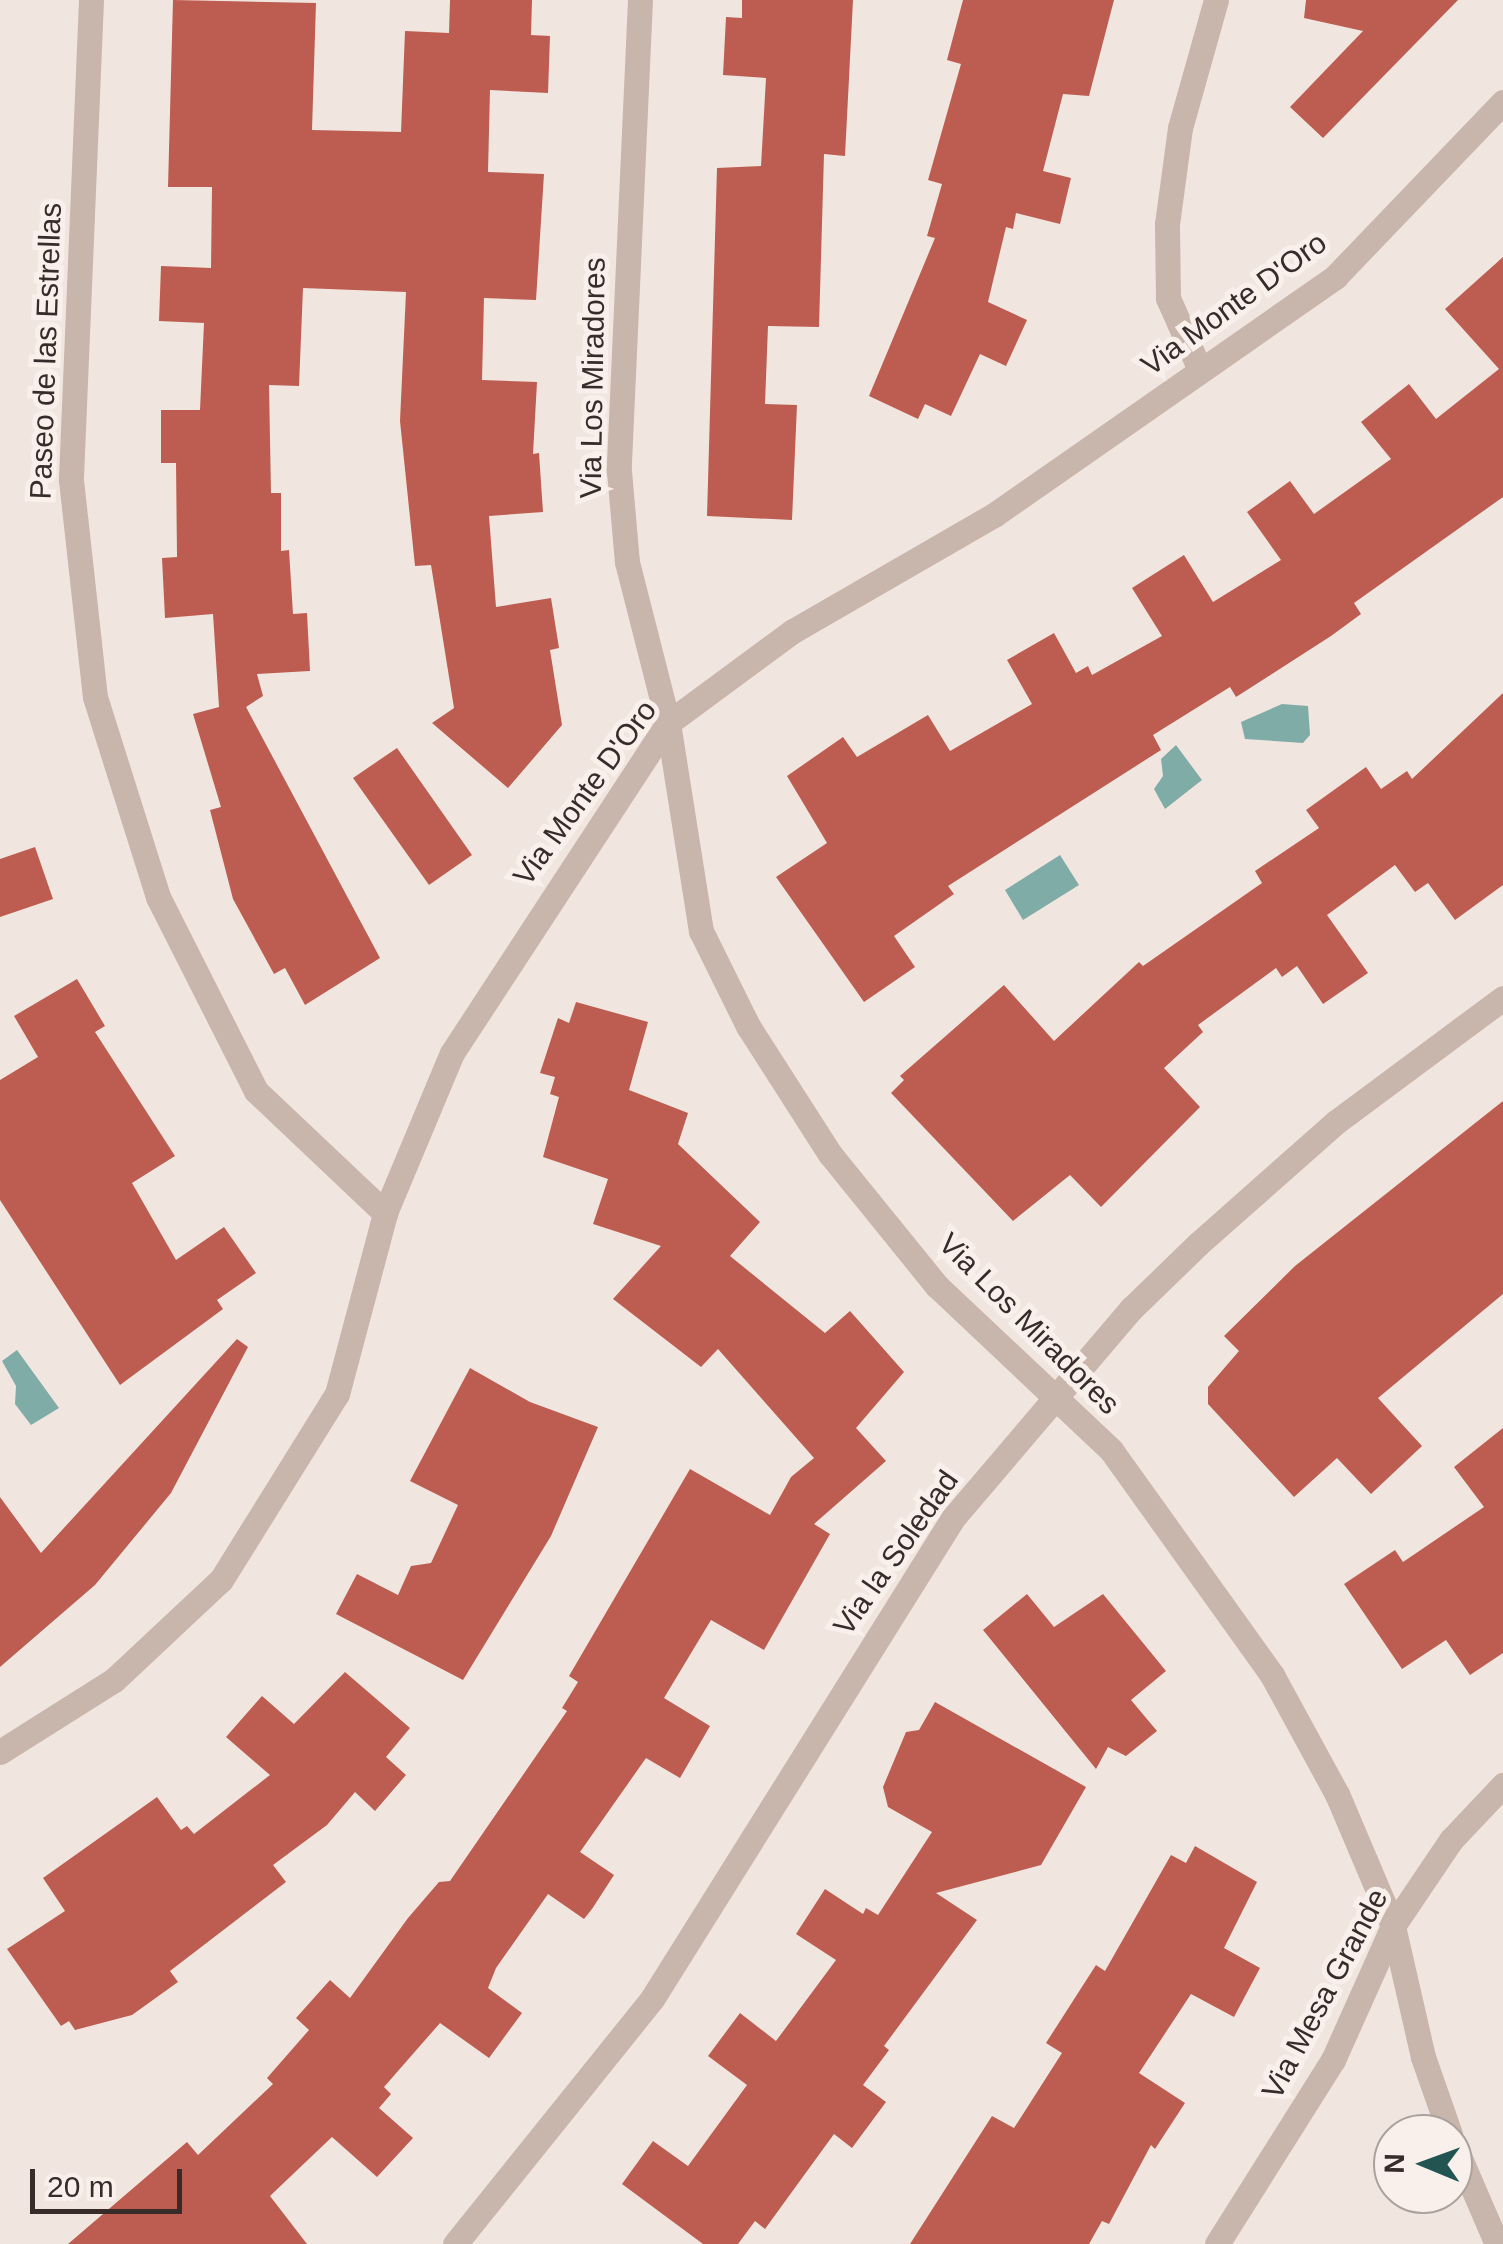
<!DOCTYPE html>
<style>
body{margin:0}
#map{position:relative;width:1503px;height:2244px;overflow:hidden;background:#f1e6df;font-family:Helvetica,sans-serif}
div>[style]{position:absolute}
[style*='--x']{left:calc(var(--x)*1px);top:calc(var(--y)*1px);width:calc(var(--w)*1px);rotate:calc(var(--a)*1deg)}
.water>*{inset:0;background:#80aca8}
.building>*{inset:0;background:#bd5d51}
.minor>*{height:25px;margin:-12.5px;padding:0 12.5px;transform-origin:12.5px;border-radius:12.5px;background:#c8b5ab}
.tertiary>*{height:25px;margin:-12.5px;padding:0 12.5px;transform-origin:12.5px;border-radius:12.5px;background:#c8b5ab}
span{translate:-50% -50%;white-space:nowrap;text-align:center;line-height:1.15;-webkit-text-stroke:10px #f9f0eb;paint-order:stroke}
.street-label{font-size:30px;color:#372c2a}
.north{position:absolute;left:1373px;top:2114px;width:100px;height:100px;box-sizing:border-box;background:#f9f0eb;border:2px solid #aba29e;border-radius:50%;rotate:271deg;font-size:28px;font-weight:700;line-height:40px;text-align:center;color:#372c2a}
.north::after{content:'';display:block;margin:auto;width:35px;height:45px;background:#225552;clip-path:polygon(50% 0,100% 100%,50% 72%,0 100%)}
.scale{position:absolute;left:30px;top:2169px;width:152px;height:45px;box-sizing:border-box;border:5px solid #372c2a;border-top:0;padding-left:12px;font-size:30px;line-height:35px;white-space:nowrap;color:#372c2a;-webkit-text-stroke:8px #f9f0eb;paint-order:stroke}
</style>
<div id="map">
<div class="water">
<i style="clip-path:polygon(1282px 704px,1308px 706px,1310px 735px,1303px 743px,1245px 739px,1241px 722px)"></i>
<i style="clip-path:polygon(1176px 745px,1202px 780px,1165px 809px,1154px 789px,1163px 776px,1161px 759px)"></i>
<i style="clip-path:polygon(1060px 855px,1079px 885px,1023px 920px,1005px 890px)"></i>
<i style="clip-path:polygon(17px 1350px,59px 1408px,31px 1425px,15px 1404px,16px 1386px,2px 1361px)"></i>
</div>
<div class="building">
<i style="clip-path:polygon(173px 0,316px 3px,312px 130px,401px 132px,405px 31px,449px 33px,450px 0,532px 0,531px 35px,550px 36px,548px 93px,490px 90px,488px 172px,544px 174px,536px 300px,484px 298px,482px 380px,537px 382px,533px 454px,539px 453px,543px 512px,489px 516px,496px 607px,551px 598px,559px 648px,550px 650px,562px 725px,508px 788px,432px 723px,454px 708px,431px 565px,415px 566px,400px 421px,406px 292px,303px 288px,299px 386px,269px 385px,271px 493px,281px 493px,281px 551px,289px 550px,293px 614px,307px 613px,310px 671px,257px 674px,263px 696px,246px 707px,380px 958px,305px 1005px,285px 968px,274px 974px,233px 899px,210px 810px,221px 807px,193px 714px,219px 707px,213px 614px,165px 618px,162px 558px,177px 557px,176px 463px,161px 463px,161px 410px,200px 410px,204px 323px,159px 321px,161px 266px,211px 268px,212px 187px,168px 187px)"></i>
<i style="clip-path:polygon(742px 0,853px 0,845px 156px,824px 154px,819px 327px,768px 326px,765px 404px,797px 405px,792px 520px,707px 516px,717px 168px,761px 166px,766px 78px,723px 75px,726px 17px,742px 18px)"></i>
<i style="clip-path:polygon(963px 0,1114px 0,1089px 96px,1063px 94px,1043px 171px,1071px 178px,1060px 224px,1016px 213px,1013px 229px,1006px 227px,988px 302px,1027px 320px,1006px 366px,980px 354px,951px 416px,925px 404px,918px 419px,869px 396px,935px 238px,927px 236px,942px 184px,928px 180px,961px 64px,947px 60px)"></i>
<i style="clip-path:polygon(1306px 0,1458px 0,1323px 138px,1290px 107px,1363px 31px,1304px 18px)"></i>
<i style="clip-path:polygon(1503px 257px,1503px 497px,1354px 603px,1361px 614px,1331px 636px,1236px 697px,1230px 687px,1153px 735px,1161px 750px,948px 886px,954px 894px,894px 936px,915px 967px,864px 1002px,776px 877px,827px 843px,787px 776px,843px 737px,857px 757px,928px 715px,950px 751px,1032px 704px,1007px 660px,1054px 633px,1076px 673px,1088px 666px,1092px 675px,1162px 636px,1132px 588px,1184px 555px,1213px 602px,1281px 560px,1247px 512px,1290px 481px,1314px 514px,1391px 459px,1361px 422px,1409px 384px,1436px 419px,1499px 369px,1445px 309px)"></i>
<i style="clip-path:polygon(1503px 693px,1503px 885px,1455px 920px,1428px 883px,1415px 892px,1395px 865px,1327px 915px,1368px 973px,1323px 1004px,1297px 966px,1282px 977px,1276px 968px,1198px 1025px,1203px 1032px,1164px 1068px,1200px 1107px,1101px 1207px,1070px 1175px,1013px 1221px,891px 1093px,904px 1080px,900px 1076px,1004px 985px,1054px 1041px,1139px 962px,1143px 966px,1262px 883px,1255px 871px,1319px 828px,1306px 810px,1366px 767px,1381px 789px,1407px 771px,1412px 779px)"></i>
<i style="clip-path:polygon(397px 748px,472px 855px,429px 885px,353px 778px)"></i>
<i style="clip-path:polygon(35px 847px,53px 899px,0 917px,0 859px)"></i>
<i style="clip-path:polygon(77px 979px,105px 1026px,95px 1032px,175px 1156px,132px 1183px,176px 1260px,224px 1227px,256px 1273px,217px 1300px,223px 1309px,120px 1385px,0 1200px,0 1080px,38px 1057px,14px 1016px)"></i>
<i style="clip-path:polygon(576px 1002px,648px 1022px,629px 1090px,688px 1113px,678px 1144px,760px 1222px,730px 1256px,825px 1333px,850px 1311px,904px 1372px,856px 1428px,886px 1461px,814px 1524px,830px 1534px,764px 1650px,711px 1620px,664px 1698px,710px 1726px,680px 1778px,646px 1758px,580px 1852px,614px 1875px,592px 1909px,584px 1919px,548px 1894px,496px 1968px,488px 1988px,522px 2013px,489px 2058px,440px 2023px,384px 2087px,391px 2094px,379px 2108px,413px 2138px,377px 2177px,332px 2137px,270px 2196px,307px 2244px,68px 2244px,187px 2142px,198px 2155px,273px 2084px,267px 2078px,309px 2030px,296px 2018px,330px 1980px,350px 1998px,408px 1918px,439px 1882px,450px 1881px,567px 1711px,562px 1708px,578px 1682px,569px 1676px,690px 1469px,770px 1515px,791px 1477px,814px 1458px,718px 1349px,701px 1367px,613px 1299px,661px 1246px,593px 1224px,608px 1179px,543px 1157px,559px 1097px,550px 1094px,555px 1077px,540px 1073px,558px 1018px,569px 1023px)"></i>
<i style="clip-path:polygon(1503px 1101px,1503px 1294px,1378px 1398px,1422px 1446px,1371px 1494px,1337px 1458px,1294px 1497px,1208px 1404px,1208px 1387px,1239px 1351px,1224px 1336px,1295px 1266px)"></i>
<i style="clip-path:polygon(237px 1339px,248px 1347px,171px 1493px,95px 1585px,0 1667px,0 1497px,41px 1553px)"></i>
<i style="clip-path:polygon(470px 1368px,530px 1402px,598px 1427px,551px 1536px,463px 1680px,336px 1614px,357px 1574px,398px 1595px,411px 1566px,431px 1563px,458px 1505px,410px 1481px)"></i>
<i style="clip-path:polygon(1503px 1428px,1503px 1653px,1470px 1675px,1446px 1640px,1402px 1669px,1344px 1584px,1395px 1550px,1403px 1562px,1484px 1507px,1454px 1467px)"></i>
<i style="clip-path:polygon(1027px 1594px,1054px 1627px,1103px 1594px,1166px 1671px,1131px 1700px,1157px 1731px,1126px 1756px,1108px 1747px,1096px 1769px,983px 1630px)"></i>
<i style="clip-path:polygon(345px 1672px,410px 1728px,386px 1757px,406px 1775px,375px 1811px,355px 1792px,327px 1825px,273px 1865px,286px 1882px,170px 1971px,178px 1982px,132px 2015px,75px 2030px,69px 2021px,61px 2026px,7px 1949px,65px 1911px,43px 1878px,157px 1797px,181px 1830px,187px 1826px,194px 1834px,270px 1775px,226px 1737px,262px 1696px,294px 1724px)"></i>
<i style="clip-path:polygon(935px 1702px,1086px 1787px,1041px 1865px,936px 1893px,977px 1920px,884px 2046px,889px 2050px,863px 2085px,886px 2102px,852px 2148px,834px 2134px,765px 2229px,755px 2221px,738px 2244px,703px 2244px,622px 2184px,653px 2141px,688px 2166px,747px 2085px,708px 2056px,740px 2013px,776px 2041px,836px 1960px,796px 1934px,825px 1889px,863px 1914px,866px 1908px,878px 1915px,932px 1832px,888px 1807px,883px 1787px,906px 1732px,919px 1730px)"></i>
<i style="clip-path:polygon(1195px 1846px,1257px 1882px,1224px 1948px,1260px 1968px,1234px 2017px,1191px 1994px,1139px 2073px,1185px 2103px,1155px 2149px,1151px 2145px,1109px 2224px,1102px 2221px,1089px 2244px,910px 2244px,992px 2116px,1014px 2128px,1062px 2053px,1046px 2043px,1096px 1965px,1105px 1971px,1171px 1855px,1186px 1863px)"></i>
</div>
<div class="minor">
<i style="--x:91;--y:0;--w:480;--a:92.4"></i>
<i style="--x:71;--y:480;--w:218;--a:83.7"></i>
<i style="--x:95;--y:697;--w:210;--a:72.5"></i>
<i style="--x:158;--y:897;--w:217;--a:63.2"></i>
<i style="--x:256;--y:1091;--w:178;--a:43.4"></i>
<i style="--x:640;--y:0;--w:471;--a:92.6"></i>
<i style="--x:619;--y:471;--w:91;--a:85"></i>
<i style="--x:627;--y:562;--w:166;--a:75.7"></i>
<i style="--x:668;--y:723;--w:211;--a:81"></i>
<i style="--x:701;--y:931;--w:106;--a:63.7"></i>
<i style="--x:748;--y:1026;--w:152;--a:57.4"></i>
<i style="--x:830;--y:1154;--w:170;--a:51"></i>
<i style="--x:937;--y:1286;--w:239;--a:43.3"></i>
<i style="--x:1111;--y:1450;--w:277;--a:54.4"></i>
<i style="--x:1272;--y:1675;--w:136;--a:61.4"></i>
<i style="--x:1337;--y:1794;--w:143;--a:67"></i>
<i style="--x:1393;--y:1926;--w:134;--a:77.1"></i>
<i style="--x:1423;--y:2057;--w:82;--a:70.7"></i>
<i style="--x:1200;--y:370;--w:79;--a:-114"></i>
<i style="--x:1168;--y:298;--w:74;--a:-90.8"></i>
<i style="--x:1167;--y:224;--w:97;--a:-82.3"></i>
<i style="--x:1180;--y:128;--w:133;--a:-74.3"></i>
<i style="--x:1453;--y:2142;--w:111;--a:66.7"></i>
<i style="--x:455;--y:2244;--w:314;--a:-51.2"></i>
<i style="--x:652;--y:1999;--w:567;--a:-57.96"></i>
<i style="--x:953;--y:1518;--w:275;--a:-49.6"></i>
<i style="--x:1131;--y:1309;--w:93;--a:-44.1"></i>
<i style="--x:1198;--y:1244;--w:184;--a:-41.5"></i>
<i style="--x:1336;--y:1122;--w:208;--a:-36.6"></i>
<i style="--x:1217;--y:2244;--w:218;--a:-57.8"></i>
<i style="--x:1333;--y:2060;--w:147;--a:-65.9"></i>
<i style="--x:1393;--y:1926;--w:104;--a:-56"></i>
<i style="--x:1451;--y:1840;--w:76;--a:-46.6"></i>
</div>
<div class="tertiary">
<i style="--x:0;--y:1752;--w:135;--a:-32.3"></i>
<i style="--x:114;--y:1680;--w:146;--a:-43.1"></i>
<i style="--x:221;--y:1580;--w:219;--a:-58.1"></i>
<i style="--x:337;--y:1394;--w:187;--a:-75.1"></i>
<i style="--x:385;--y:1213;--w:173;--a:-67.3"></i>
<i style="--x:452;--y:1053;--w:394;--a:-56.8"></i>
<i style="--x:668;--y:723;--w:155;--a:-36.4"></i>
<i style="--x:793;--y:631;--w:232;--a:-30"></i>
<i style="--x:994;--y:515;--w:417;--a:-34.9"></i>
<i style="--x:1336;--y:276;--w:241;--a:-46.2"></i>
</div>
<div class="street-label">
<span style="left:1234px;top:304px;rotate:-36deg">Via Monte D'Oro</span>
<span style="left:46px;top:351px;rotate:-88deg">Paseo de las Estrellas</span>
<span style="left:593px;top:378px;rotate:-89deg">Via Los Miradores</span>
<span style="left:585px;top:793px;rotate:-54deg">Via Monte D'Oro</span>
<span style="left:1029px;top:1324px;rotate:45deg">Via Los Miradores</span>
<span style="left:896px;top:1553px;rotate:-55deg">Via la Soledad</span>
<span style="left:1325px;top:1994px;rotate:-62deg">Via Mesa Grande</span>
</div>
<div class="north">N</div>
<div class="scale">20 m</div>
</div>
